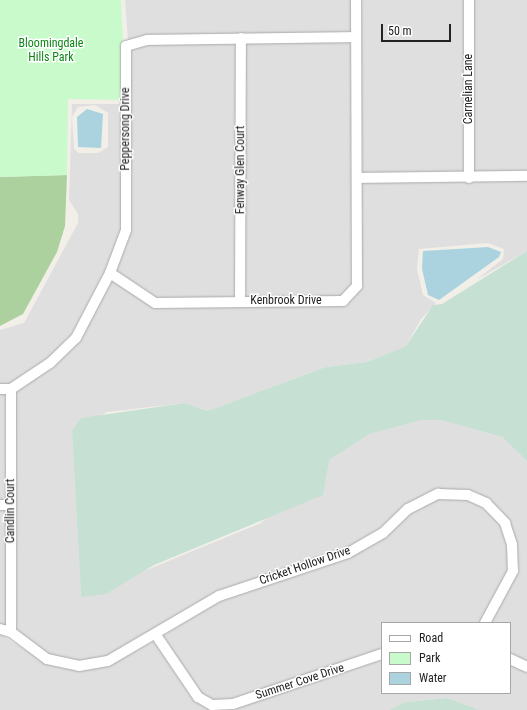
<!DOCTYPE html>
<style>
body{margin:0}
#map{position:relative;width:527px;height:710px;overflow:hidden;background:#f2efe9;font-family:"Roboto Condensed",sans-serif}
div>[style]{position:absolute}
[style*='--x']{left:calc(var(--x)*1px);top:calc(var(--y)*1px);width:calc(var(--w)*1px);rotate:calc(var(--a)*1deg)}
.residential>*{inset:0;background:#e0dfdf}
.forest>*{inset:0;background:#add19e}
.wetland>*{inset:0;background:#c6e0d4}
.park>*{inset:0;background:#c8facc}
.water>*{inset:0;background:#aad3df}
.roads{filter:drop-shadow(0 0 1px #a9a9a9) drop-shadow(0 0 1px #a9a9a9)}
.street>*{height:10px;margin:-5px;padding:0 5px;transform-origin:5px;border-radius:5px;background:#fff}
span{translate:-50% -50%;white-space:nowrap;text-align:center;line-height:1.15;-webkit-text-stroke:3px #fff;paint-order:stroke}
.park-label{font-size:12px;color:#0c8416}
.street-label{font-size:12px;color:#222}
.legend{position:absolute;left:381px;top:622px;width:130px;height:72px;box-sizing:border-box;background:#fff;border:1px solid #a7a7a7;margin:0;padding:5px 7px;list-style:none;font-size:12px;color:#222}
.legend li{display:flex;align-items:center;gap:8px;height:20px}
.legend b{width:20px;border:1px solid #a7a7a7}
.scale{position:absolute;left:381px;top:24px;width:70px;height:18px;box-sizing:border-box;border:2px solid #222;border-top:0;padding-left:5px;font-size:12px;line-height:14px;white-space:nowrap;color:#222;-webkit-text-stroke:3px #fff;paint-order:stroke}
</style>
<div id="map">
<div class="residential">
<i style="clip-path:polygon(125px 0,351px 0,351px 32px,147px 35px,128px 40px)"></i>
<i style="clip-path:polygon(362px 0,463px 0,463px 173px,362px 173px)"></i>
<i style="clip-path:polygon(474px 0,527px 0,527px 171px,474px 173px)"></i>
<i style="clip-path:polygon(351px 42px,351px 285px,340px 296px,246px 297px,246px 43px)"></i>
<i style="clip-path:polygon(235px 43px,235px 297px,157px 299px,116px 271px,132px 230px,131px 49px,142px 45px)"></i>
<i style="clip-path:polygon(evenodd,72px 104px,121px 104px,121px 229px,105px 271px,71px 335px,47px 360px,9px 384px,0 384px,0 330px,24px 323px,78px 223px,78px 214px,69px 200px,72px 104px,95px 105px,108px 113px,108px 147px,98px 153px,79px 153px,74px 149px,72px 117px,78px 107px,95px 105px)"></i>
<i style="clip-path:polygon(527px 181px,527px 251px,476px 280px,503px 259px,504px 249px,488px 243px,419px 249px,417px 269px,423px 295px,436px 303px,421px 319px,406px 346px,367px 362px,326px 367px,207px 411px,185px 403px,107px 412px,72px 432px,81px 597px,261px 523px,329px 460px,370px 434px,422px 420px,441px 420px,502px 437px,527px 461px,527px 661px,510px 653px,510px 623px,491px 623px,519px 571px,517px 544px,510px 521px,490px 500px,468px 491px,435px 490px,405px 505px,379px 529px,345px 549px,216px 592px,106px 656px,79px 661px,50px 655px,17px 630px,16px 391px,54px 367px,80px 341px,112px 280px,156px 308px,343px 306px,362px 286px,362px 183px)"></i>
<i style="clip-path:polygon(0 394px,5px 394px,6px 500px,0 500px)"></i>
<i style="clip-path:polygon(439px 499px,466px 500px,482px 507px,500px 525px,507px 546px,508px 570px,479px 623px,382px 623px,382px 649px,232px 699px,214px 700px,202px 694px,163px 636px,221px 600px,351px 557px,411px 513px)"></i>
<i style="clip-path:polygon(0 510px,6px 510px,6px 626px,0 624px)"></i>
<i style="clip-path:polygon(0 634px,46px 664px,77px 671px,111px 665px,154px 641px,193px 700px,210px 709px,235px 708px,382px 660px,382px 693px,510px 693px,510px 664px,527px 672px,527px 710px,479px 710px,448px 698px,406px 702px,389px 710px,0 710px)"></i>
</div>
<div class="forest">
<i style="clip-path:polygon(67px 175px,65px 226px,57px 252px,23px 314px,0 326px,0 177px)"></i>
</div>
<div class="wetland">
<i style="clip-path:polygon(527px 251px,527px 461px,502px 437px,441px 420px,422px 420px,370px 434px,329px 460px,323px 495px,154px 565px,106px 594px,81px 597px,72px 431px,81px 418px,185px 403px,207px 411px,326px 367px,367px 362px,406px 346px,433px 305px,442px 304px)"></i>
<i style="clip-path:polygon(448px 698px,479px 710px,389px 710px,406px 702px)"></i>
</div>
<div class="park">
<i style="clip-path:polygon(0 0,121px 0,126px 100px,68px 99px,67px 175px,0 177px)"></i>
</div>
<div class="water">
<i style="clip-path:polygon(87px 109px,103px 114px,101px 148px,78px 147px,77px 117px)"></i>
<i style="clip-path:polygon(488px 247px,501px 252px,499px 257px,439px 300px,428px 295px,422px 269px,423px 251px)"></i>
</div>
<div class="roads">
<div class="street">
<i style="--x:357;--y:178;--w:170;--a:-0.7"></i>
<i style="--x:469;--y:178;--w:178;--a:-90"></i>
<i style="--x:110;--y:273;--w:54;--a:33.7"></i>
<i style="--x:155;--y:303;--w:188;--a:-0.6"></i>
<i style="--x:343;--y:301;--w:21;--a:-47"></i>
<i style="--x:357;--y:286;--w:286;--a:-90.2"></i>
<i style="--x:240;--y:301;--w:263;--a:-89.8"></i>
<i style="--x:0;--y:389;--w:11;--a:0"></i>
<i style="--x:11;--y:389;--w:47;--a:-33.7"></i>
<i style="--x:50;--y:363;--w:36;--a:-44"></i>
<i style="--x:76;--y:338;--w:73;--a:-62.4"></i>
<i style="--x:110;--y:273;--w:46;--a:-69.6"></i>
<i style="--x:126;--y:230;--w:184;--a:-90"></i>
<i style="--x:126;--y:46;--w:22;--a:-16"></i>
<i style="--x:147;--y:40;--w:209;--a:-0.8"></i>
<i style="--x:11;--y:389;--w:243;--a:90"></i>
<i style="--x:0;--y:505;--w:11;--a:0"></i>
<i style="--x:0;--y:629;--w:11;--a:15"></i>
<i style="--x:11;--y:632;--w:45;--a:36.9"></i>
<i style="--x:47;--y:659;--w:33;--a:12"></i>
<i style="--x:79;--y:666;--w:29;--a:-10"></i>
<i style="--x:108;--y:661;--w:129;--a:-30.4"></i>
<i style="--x:219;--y:596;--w:136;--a:-18.4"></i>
<i style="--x:348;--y:553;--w:40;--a:-29.7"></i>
<i style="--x:383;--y:533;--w:35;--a:-44"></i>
<i style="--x:408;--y:509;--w:34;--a:-27"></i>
<i style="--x:438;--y:494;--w:30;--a:2"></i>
<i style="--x:468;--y:495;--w:20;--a:24"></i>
<i style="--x:486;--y:503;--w:28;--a:46"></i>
<i style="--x:505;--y:523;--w:23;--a:72"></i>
<i style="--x:512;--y:545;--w:26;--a:88"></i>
<i style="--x:513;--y:571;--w:59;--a:118.3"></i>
<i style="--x:156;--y:635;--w:75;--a:55.9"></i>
<i style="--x:198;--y:697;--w:16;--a:30"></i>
<i style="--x:212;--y:705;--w:21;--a:-3"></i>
<i style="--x:233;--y:704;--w:157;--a:-18.6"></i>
<i style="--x:510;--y:659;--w:19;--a:25"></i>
</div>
</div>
<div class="park-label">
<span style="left:51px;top:51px">Bloomingdale<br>Hills Park</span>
</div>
<div class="street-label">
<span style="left:469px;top:89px;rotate:-90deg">Carnelian Lane</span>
<span style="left:126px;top:129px;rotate:-90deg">Peppersong Drive</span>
<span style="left:241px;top:170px;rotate:-90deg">Fenway Glen Court</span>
<span style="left:286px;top:301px">Kenbrook Drive</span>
<span style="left:11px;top:511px;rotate:-90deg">Candlin Court</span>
<span style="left:305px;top:566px;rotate:-19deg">Cricket Hollow Drive</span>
<span style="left:300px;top:682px;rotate:-18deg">Summer Cove Drive</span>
</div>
<ul class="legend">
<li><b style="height:5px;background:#fff"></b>Road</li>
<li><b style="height:11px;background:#c8facc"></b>Park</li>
<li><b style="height:11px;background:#aad3df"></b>Water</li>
</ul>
<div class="scale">50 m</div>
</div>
